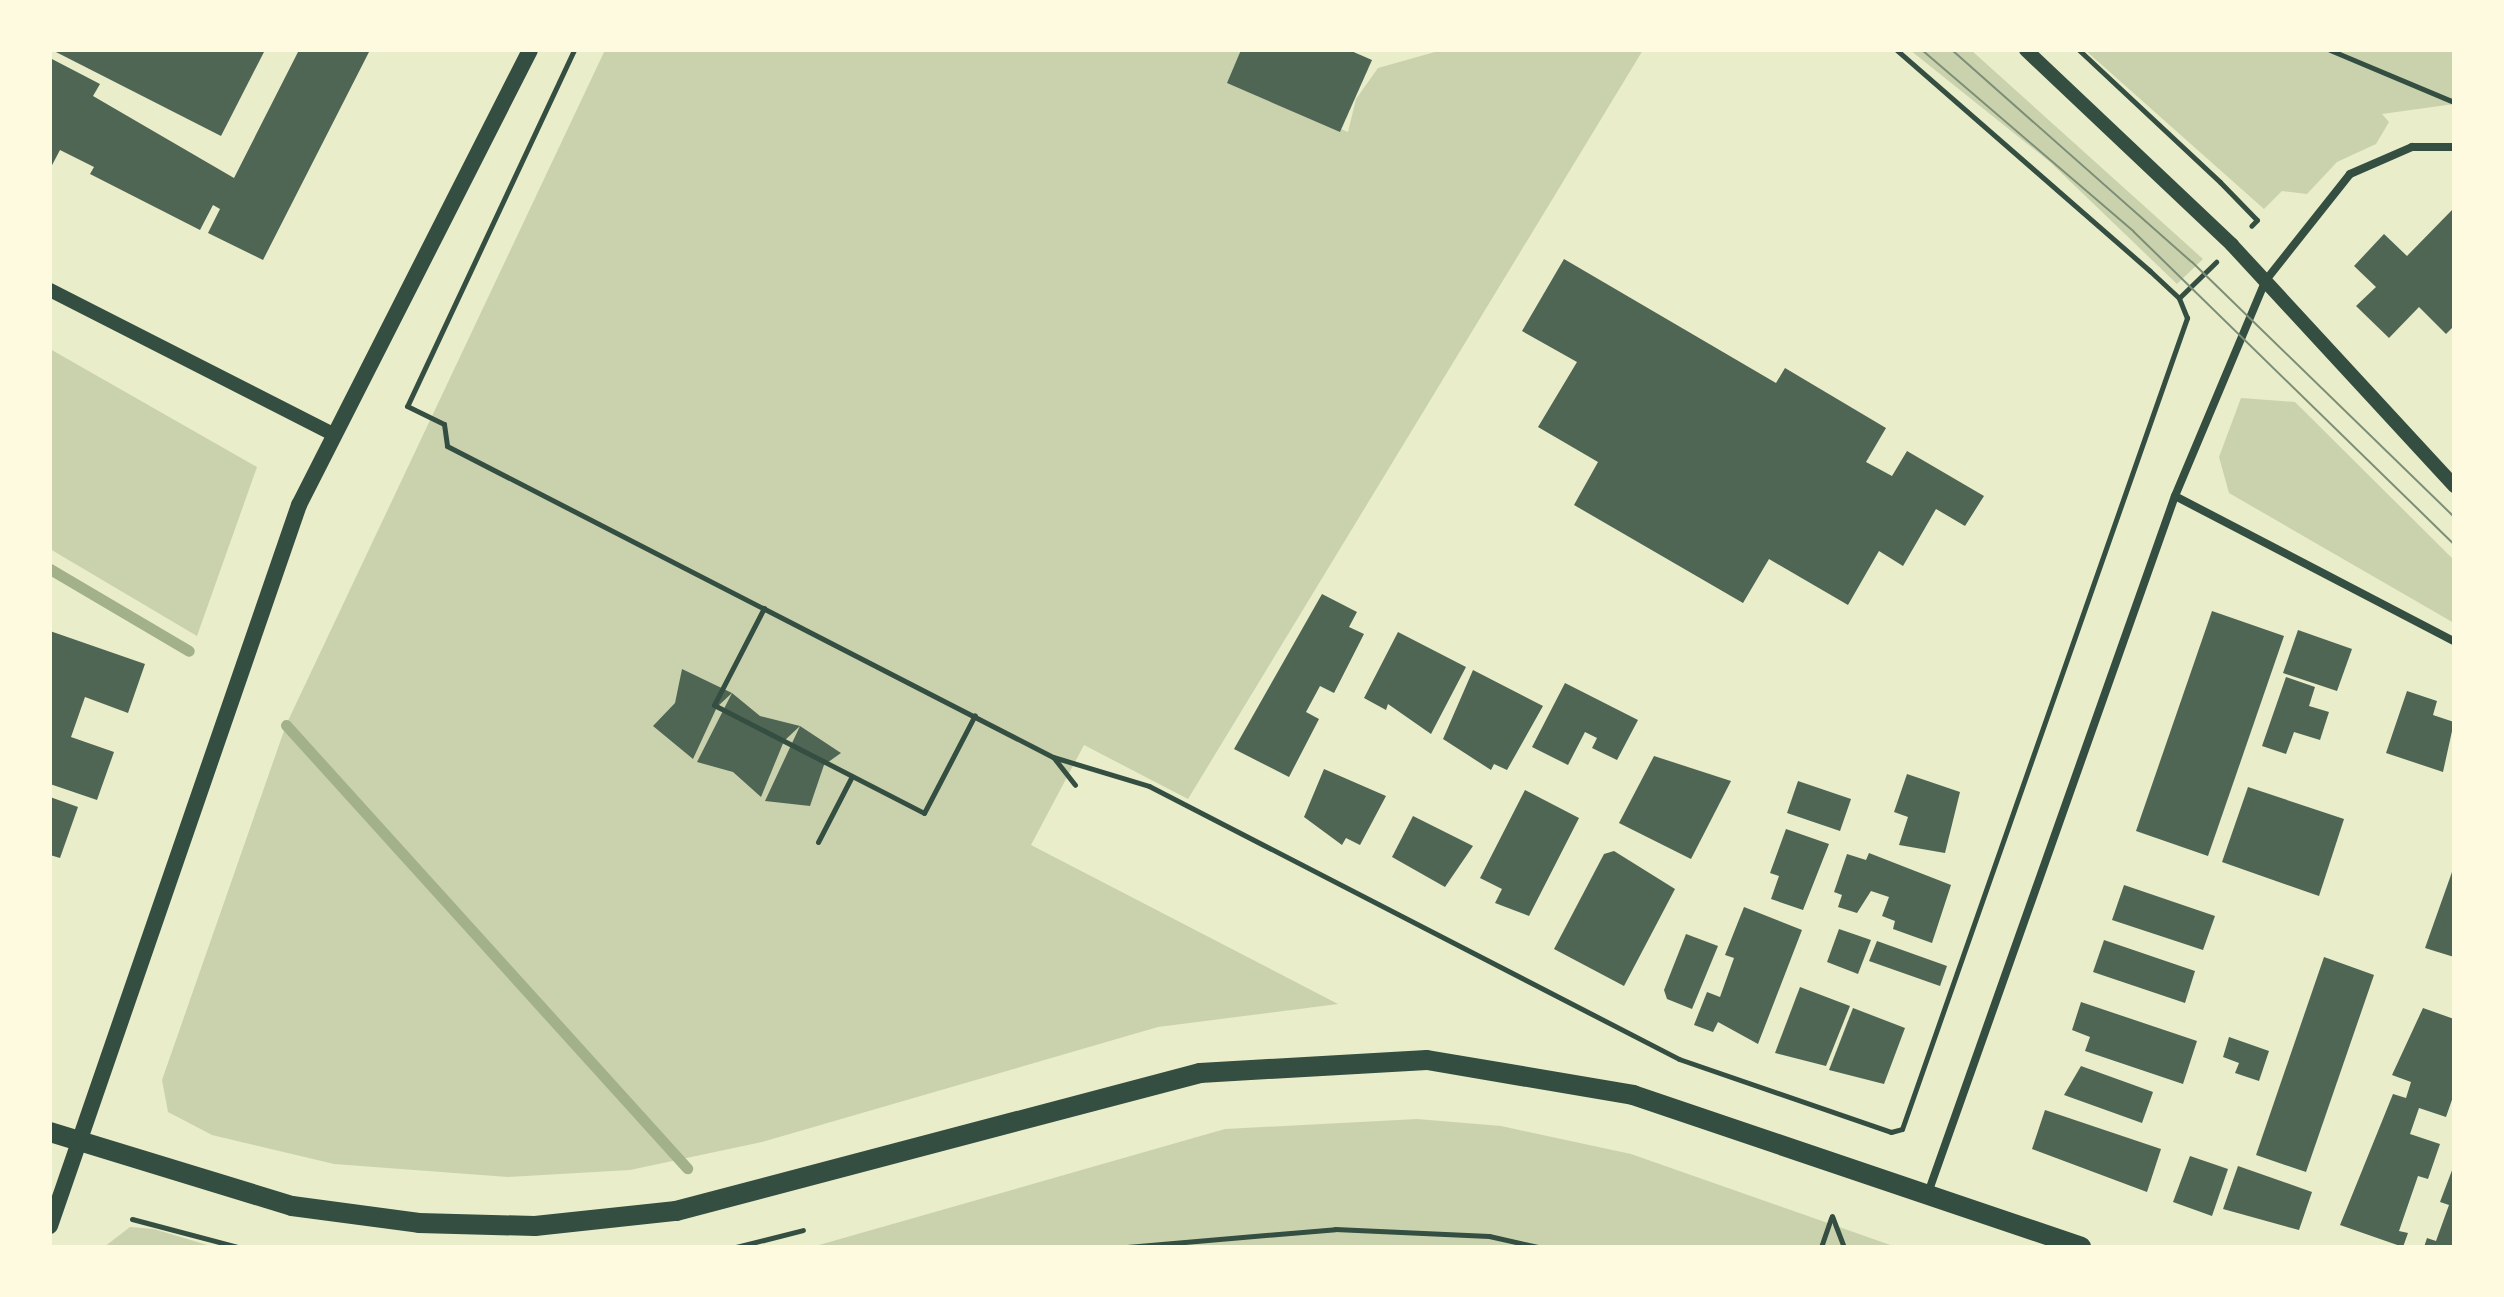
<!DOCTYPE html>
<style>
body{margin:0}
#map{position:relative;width:2504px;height:1297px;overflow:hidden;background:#e9edc9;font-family:Overpass,sans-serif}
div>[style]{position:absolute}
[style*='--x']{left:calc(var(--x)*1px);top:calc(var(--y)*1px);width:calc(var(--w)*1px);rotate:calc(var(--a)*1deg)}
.green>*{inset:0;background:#cad2ad}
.stream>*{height:11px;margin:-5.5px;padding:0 5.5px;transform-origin:5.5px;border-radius:5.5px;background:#a3b18a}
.building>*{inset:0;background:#4f6655}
.path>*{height:5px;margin:-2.5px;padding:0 2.5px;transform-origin:2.5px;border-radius:2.5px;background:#344e41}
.minor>*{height:8px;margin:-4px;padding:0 4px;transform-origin:4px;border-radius:4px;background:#344e41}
.tertiary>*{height:14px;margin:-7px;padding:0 7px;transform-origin:7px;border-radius:7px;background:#344e41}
.secondary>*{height:16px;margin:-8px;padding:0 8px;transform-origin:8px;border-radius:8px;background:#344e41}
.primary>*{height:20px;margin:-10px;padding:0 10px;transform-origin:10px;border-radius:10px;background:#344e41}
.tram>*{height:2px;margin:-1px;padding:0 1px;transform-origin:1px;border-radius:1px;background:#7c8e77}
span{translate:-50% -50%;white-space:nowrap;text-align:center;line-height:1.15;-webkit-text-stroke:6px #fefae0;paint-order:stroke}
.frame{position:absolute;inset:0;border:52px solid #fefae0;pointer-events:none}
</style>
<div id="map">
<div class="green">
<i style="clip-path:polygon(605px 50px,1273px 50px,1253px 91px,1348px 132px,1356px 99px,1378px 68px,1417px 57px,1442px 50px,1643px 50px,1188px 799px,1084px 745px,1031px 845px,1338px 1004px,1158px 1027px,762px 1142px,630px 1170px,508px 1177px,334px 1164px,212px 1135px,168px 1112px,162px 1080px,286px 725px)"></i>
<i style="clip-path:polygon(1910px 50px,1971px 50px,2203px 259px,2177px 284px,2050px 162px)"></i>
<i style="clip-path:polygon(2085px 50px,2454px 50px,2454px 104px,2382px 114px,2389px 122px,2376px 144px,2337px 162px,2307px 194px,2282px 191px,2264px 209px)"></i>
<i style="clip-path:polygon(50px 349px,257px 467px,197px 636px,50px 549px)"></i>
<i style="clip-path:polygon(2241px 398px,2295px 402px,2454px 560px,2454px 623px,2229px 493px,2219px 457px)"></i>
<i style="clip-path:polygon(1417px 1119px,1501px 1126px,1631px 1154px,1896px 1247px,812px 1247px,1225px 1129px)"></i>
<i style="clip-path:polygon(130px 1227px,154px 1229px,214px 1247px,104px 1247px)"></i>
</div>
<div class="stream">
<i style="--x:50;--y:569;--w:161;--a:30.5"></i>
<i style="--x:286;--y:725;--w:598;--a:47.85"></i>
</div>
<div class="building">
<i style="clip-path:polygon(52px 50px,265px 50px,221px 136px)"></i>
<i style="clip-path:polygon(299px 50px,370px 50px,263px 260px,208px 233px,220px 209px,213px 205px,200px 230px,90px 174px,94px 167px,60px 150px,50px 169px,50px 58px,100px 84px,93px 96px,234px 178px)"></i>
<i style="clip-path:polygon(1241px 50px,1349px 50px,1372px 60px,1340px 132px,1227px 83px)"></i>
<i style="clip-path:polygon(2452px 210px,2454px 326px,2446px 334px,2419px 307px,2389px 338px,2356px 306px,2376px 287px,2354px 266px,2384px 234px,2407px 256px)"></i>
<i style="clip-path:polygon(1564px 259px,1776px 383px,1785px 368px,1886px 428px,1866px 462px,1892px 476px,1907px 451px,1984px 496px,1965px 526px,1936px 509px,1903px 566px,1879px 551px,1848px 605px,1769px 559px,1743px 603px,1574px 505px,1598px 462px,1538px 427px,1577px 362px,1522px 331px)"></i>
<i style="clip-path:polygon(1322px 594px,1357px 612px,1349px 627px,1364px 634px,1334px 693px,1320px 686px,1306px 712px,1319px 719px,1289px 777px,1234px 749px)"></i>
<i style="clip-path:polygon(2212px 611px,2284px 636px,2208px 856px,2136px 831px)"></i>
<i style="clip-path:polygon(2298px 630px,2352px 649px,2337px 691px,2283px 673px)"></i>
<i style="clip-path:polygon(50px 631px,145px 664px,128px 713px,85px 697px,71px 737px,114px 752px,97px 800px,50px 784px)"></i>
<i style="clip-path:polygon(1398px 632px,1466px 667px,1431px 734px,1388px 704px,1386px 710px,1364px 698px)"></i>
<i style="clip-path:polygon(682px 669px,732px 693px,717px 707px,693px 759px,653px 726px,675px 703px)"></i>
<i style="clip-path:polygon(1473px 670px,1543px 706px,1507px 770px,1494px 764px,1491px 770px,1443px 739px)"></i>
<i style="clip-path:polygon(2286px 677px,2315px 687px,2309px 706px,2329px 712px,2320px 740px,2294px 732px,2286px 754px,2262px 746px)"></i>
<i style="clip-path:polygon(1565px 683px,1638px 720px,1617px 760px,1592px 748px,1597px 738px,1585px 732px,1568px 765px,1532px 747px)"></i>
<i style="clip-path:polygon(2407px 691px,2437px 701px,2433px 715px,2454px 722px,2443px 772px,2386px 753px)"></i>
<i style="clip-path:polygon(732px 693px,760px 716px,800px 726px,841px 753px,824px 765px,810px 806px,765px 801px,800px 726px,784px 741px,761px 797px,733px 772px,697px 762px)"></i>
<i style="clip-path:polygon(1654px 756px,1731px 781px,1691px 859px,1619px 823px)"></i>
<i style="clip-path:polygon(1324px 769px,1386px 796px,1360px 845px,1346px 838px,1342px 845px,1304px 817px)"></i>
<i style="clip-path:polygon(1907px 774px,1960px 792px,1945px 853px,1899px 845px,1908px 817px,1894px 812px)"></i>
<i style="clip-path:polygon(1798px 781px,1851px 799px,1840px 831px,1787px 813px)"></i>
<i style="clip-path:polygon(2248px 787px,2344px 819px,2319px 896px,2222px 862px)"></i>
<i style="clip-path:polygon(1525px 790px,1579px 818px,1529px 916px,1495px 903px,1502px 889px,1480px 878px)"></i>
<i style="clip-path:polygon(50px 797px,78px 807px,60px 858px,50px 855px)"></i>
<i style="clip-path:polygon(1413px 816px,1473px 846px,1445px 887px,1392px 857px)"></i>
<i style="clip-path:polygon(1786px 829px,1829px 844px,1803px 910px,1771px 899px,1779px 876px,1770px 873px)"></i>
<i style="clip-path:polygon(1614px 851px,1675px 889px,1624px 986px,1554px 949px,1604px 854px)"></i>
<i style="clip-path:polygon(1869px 853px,1951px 885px,1932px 943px,1893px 929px,1895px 921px,1882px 916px,1889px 897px,1871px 891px,1857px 913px,1838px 907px,1842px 895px,1834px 892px,1847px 854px,1866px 860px)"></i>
<i style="clip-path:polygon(2452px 872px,2454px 873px,2454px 957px,2425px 948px)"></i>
<i style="clip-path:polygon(2124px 885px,2215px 916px,2203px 950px,2112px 920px)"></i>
<i style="clip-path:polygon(1744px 907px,1802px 930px,1758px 1044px,1718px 1022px,1713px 1032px,1694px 1025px,1707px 992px,1720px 997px,1734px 958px,1725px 955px)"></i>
<i style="clip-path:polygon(1839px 929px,1871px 940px,1858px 974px,1827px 962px)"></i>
<i style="clip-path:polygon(1686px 934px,1718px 946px,1692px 1009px,1667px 999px,1664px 990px)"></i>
<i style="clip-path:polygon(2104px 940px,2195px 971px,2185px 1003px,2093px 972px)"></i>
<i style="clip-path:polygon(1877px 941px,1947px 966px,1940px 986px,1869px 961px)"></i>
<i style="clip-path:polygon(2324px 957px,2374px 975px,2306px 1172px,2256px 1155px)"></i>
<i style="clip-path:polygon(1800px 987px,1850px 1006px,1826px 1066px,1775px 1053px)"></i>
<i style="clip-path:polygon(2081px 1002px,2197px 1041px,2183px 1084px,2085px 1051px,2090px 1037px,2072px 1030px)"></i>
<i style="clip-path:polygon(1853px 1008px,1905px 1028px,1884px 1084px,1829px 1070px)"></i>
<i style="clip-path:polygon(2423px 1008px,2454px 1019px,2454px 1094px,2446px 1117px,2419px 1108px,2410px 1134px,2440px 1144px,2428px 1179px,2418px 1176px,2399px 1231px,2408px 1233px,2403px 1247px,2340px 1225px,2393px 1094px,2406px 1098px,2411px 1082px,2392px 1075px)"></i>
<i style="clip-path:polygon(2229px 1037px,2269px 1051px,2259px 1081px,2235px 1073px,2239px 1063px,2223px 1057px)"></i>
<i style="clip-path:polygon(2081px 1066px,2153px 1092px,2142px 1123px,2064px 1095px)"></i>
<i style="clip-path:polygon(2045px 1110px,2161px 1149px,2147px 1192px,2032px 1149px)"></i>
<i style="clip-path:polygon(2190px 1156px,2228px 1169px,2212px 1216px,2173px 1202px)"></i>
<i style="clip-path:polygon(2454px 1165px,2454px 1247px,2424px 1247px,2427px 1238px,2436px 1241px,2449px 1205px,2440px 1202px)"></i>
<i style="clip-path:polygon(2238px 1166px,2312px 1192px,2299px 1230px,2223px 1209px)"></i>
</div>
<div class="path">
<i style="--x:574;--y:50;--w:393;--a:115.1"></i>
<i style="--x:407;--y:406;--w:41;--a:25.9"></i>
<i style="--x:444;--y:424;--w:22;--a:82"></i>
<i style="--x:447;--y:446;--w:681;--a:27.17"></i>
<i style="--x:1053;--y:757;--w:100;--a:16.8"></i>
<i style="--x:1149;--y:786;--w:596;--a:27.25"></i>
<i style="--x:1679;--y:1059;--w:224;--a:19"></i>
<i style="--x:1891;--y:1132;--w:11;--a:-15"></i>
<i style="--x:1902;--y:1129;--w:860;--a:-70.64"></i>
<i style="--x:2187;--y:318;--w:22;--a:-112"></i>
<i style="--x:2179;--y:298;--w:40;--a:-137"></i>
<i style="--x:2150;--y:271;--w:336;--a:-138.9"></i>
<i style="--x:2079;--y:50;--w:193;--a:43.1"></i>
<i style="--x:2220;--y:182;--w:53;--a:45.8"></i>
<i style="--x:2257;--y:220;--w:8;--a:135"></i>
<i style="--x:2330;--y:50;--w:134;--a:22.8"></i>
<i style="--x:2179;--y:298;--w:52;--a:-44.2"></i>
<i style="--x:764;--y:608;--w:109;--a:117.3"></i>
<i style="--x:714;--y:705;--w:236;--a:27.2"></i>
<i style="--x:924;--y:813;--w:110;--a:-62.5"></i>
<i style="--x:1054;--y:758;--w:34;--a:52"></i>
<i style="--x:818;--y:842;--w:74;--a:-62.7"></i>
<i style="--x:1832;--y:1216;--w:33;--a:69"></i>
<i style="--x:132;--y:1219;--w:110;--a:14.8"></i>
<i style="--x:736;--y:1247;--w:69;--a:-14.2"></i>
<i style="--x:1127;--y:1247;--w:209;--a:-4.9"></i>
<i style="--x:1335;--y:1229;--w:154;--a:2.6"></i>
<i style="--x:1489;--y:1236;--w:50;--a:12.7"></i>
<i style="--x:1821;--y:1247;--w:31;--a:-71"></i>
</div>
<div class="minor">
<i style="--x:2175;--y:496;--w:314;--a:27.5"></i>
<i style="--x:1928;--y:1193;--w:739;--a:-70.49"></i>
<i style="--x:2175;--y:496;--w:234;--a:-67.2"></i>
<i style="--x:2266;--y:280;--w:135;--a:-51.6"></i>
<i style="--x:2350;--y:174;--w:68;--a:-23.5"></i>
<i style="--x:2412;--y:147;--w:42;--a:0"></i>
</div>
<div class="tertiary">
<i style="--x:2026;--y:50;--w:284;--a:43.4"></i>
<i style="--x:2232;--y:245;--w:328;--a:47.3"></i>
<i style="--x:50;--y:290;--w:319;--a:27"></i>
</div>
<div class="secondary">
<i style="--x:50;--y:1226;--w:763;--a:-70.95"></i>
<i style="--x:299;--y:505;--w:510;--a:-63.08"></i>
</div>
<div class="primary">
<i style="--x:50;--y:1132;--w:253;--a:17"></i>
<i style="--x:292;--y:1206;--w:128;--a:7.6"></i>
<i style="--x:419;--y:1223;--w:116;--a:1.5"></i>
<i style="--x:535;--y:1226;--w:142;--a:-6.1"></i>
<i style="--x:676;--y:1211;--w:542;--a:-14.75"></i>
<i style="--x:1200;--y:1073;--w:227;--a:-3.3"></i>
<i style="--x:1427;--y:1060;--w:209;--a:9.6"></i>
<i style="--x:1633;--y:1095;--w:473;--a:18.7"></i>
</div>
<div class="tram">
<i style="--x:1922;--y:50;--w:279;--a:40.6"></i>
<i style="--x:2134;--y:232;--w:447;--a:44.3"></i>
<i style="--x:1952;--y:50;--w:320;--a:41.5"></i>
<i style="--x:2192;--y:262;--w:366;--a:44.2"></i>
</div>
<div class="frame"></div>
</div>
